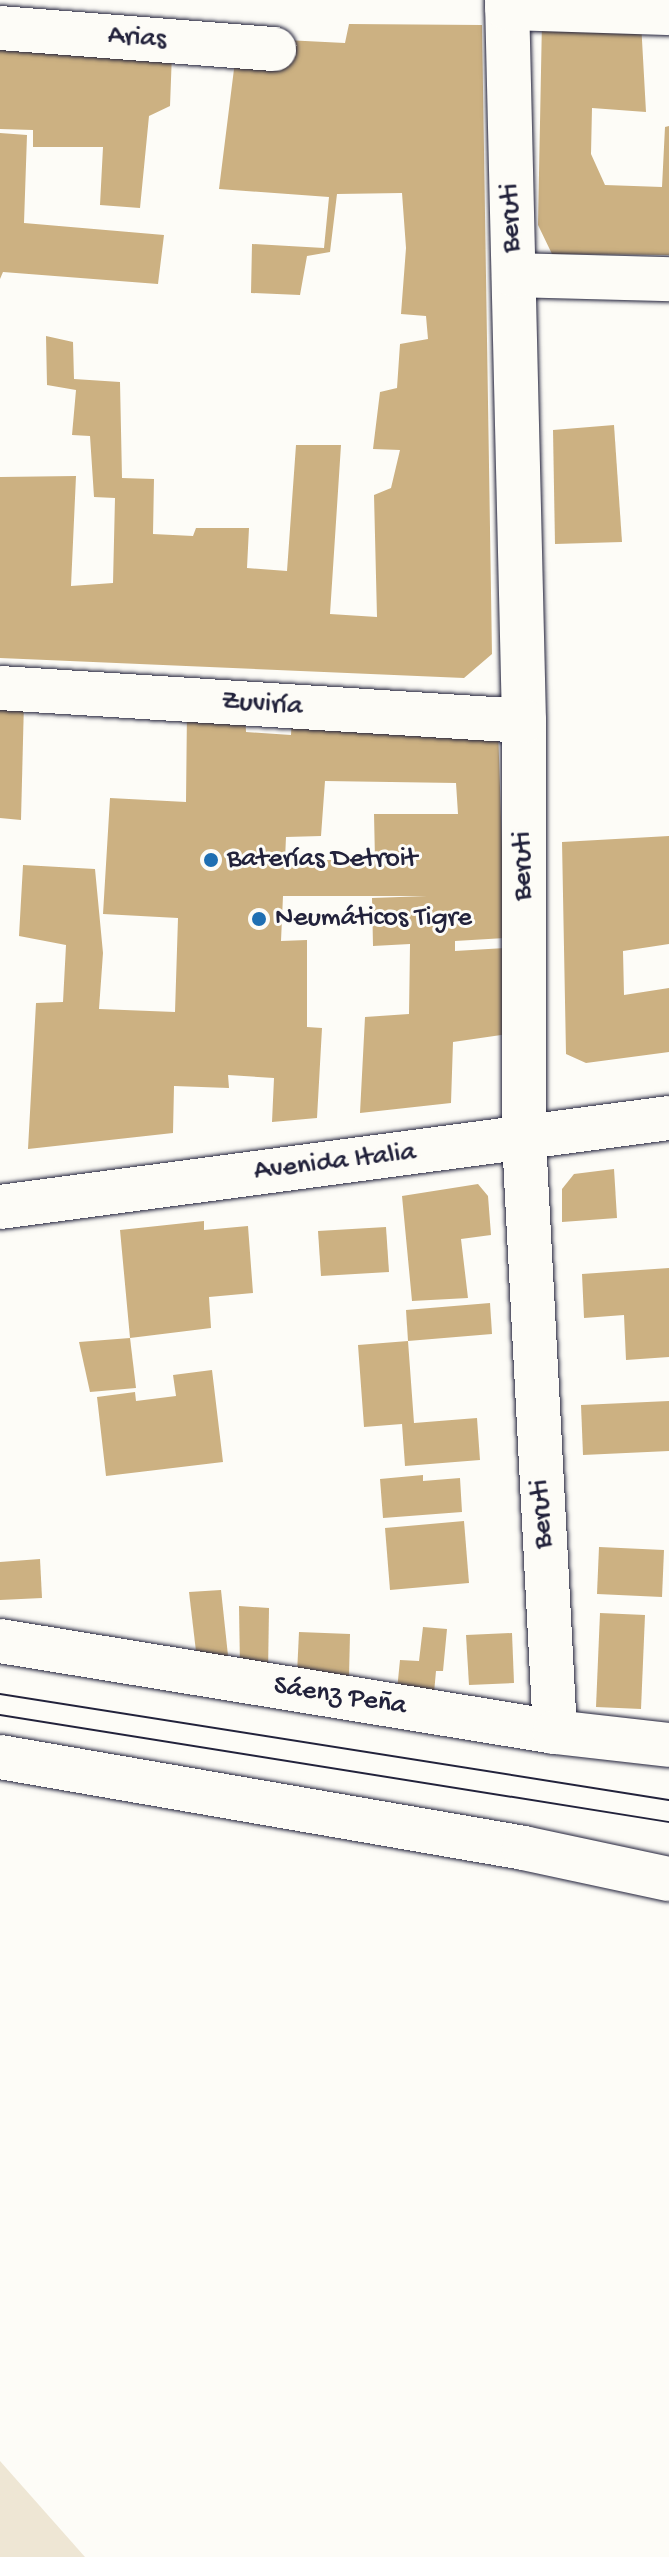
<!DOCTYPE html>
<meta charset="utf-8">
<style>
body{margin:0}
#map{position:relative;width:669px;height:2557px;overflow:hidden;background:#fdfcf7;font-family:"Gochi Hand",sans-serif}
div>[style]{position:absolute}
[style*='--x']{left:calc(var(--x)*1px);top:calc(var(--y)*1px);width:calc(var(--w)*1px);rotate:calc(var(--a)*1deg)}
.built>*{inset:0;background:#eee6d4}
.building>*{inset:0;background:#ccb182}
.roads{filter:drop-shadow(0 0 2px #22223b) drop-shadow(0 0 2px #22223b)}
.minor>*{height:44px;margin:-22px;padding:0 22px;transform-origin:22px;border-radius:22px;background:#fdfcf7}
.tram>*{height:2px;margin:-1px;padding:0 1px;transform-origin:1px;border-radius:1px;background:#22223b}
.dots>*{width:22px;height:22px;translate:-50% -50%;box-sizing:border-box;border:4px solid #fdfcf7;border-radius:50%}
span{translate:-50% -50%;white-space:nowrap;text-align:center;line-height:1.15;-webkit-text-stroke:6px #fdfcf7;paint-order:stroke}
.street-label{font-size:28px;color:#22223b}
.poi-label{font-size:28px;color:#22223b}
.left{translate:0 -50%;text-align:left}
</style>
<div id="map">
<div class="built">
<i style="clip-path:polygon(0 2461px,85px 2557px,0 2557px)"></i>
</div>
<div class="building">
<i style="clip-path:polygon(542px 20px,641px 22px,646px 112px,592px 108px,591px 154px,605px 185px,662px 187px,665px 127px,669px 126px,669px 255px,552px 254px,538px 225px)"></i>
<i style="clip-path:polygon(349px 24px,482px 25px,492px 654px,464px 678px,0 658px,0 477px,76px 476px,71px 586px,113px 583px,115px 498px,94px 497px,90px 436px,72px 435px,76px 390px,47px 385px,46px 336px,73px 342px,74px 379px,120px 382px,122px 478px,154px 479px,153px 534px,193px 536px,196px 528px,249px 528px,247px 568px,287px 571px,296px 445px,341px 445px,330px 614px,377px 617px,374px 495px,391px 488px,400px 450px,373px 449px,380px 392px,397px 388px,400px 344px,428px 339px,426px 316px,401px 314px,406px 248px,402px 193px,337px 194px,330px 252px,307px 256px,300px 295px,251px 293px,252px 244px,324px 248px,329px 197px,219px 189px,235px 61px,285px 40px,345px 43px)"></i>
<i style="clip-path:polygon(0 35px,172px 53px,170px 106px,149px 116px,140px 208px,100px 205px,103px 147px,33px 147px,33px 130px,0 129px)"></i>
<i style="clip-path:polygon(0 133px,27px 135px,24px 223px,164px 235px,158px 284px,3px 272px,0 279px)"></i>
<i style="clip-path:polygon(614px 425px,622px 542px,555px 544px,553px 430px)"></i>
<i style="clip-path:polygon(0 699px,24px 701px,21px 820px,0 818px)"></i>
<i style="clip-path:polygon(evenodd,187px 709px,245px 712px,246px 732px,291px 735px,292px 716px,498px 727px,505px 938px,455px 941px,455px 951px,505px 948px,508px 1034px,453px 1042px,451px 1103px,360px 1113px,365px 1017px,409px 1014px,410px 944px,373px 946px,372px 898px,427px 896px,283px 896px,281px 941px,307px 940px,307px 1027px,322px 1028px,317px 1118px,272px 1122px,274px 1078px,228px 1075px,229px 1088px,174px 1086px,173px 1133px,28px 1149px,36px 1003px,63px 1002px,66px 945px,19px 936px,23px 865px,95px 869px,103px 953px,99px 1009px,175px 1012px,178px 918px,103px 914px,110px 798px,186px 802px,187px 709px,325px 781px,456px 783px,458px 814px,374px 814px,375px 860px,285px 860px,286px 837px,321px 836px,325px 781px)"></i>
<i style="clip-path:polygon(669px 836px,669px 944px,623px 951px,624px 995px,669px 988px,669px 1052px,586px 1063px,566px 1054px,562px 842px)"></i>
<i style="clip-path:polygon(614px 1169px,617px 1218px,562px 1222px,562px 1189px,574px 1174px)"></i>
<i style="clip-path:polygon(478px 1184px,488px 1196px,491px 1235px,461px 1239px,468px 1298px,412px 1301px,402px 1196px)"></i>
<i style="clip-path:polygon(204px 1221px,204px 1230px,248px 1226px,253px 1293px,209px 1297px,211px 1328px,130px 1338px,120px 1230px)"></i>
<i style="clip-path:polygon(386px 1227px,389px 1272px,321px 1276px,318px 1231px)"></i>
<i style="clip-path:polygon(669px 1268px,669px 1357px,626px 1360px,624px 1315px,584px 1318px,582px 1274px)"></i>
<i style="clip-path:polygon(490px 1303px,492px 1334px,408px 1341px,406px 1310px)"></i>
<i style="clip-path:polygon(130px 1338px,136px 1388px,90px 1392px,79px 1342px)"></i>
<i style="clip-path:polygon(408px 1341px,414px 1423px,477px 1418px,480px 1460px,405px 1466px,402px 1424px,364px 1427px,358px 1345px)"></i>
<i style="clip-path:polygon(212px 1370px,223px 1462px,106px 1476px,97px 1397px,135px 1392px,136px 1401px,176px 1396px,173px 1375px)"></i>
<i style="clip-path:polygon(669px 1401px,669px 1451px,583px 1455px,581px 1405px)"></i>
<i style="clip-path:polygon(423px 1475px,423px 1481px,460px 1478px,462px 1512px,383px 1518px,380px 1479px)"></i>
<i style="clip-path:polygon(464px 1521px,469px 1583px,390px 1590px,385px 1528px)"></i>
<i style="clip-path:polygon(599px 1547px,664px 1550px,662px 1597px,597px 1594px)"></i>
<i style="clip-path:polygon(40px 1559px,42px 1598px,0 1600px,0 1562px)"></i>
<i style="clip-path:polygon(221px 1590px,229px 1665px,197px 1660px,189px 1592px)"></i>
<i style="clip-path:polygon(239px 1606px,269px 1608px,268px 1673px,240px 1668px)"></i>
<i style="clip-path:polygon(600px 1613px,645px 1615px,641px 1709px,596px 1707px)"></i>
<i style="clip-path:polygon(423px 1627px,447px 1629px,443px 1671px,436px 1671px,434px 1693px,397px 1690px,400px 1660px,419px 1661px)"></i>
<i style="clip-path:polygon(299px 1632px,350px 1634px,349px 1676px,297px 1674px)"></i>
<i style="clip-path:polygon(512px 1633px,514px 1683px,469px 1685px,466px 1635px)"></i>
</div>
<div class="roads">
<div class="minor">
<i style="--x:507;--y:0;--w:721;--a:88.65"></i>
<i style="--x:524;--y:721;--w:418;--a:90"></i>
<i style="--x:524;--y:1139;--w:594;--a:87.01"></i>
<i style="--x:507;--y:8;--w:162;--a:1.8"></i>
<i style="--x:0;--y:28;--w:275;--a:4.4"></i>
<i style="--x:514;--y:275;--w:155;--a:1.5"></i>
<i style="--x:0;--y:688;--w:525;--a:3.6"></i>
<i style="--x:0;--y:1207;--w:675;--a:-7.58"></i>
<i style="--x:0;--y:1641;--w:562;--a:9.31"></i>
<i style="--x:555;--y:1732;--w:115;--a:6.5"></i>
<i style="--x:0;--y:1757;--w:532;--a:9.85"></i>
<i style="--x:524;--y:1848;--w:148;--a:12.1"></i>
</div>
</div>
<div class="tram">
<i style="--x:0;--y:1694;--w:677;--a:9"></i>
<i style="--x:0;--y:1715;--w:678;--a:9.09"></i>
</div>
<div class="dots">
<i style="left:211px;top:860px;background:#1f6fb2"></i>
<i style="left:259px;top:919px;background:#1f6fb2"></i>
</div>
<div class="street-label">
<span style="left:137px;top:39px;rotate:4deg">Arias</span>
<span style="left:512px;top:218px;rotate:-91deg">Beruti</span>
<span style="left:262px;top:705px;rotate:4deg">Zuviría</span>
<span style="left:524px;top:866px;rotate:-90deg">Beruti</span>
<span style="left:335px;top:1163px;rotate:-7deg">Avenida Italia</span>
<span style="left:543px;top:1514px;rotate:-93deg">Beruti</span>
<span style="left:340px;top:1697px;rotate:9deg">Sáenz Peña</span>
</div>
<div class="poi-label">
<span class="left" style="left:227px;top:860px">Baterías Detroit</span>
<span class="left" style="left:275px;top:919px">Neumáticos Tigre</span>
</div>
</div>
